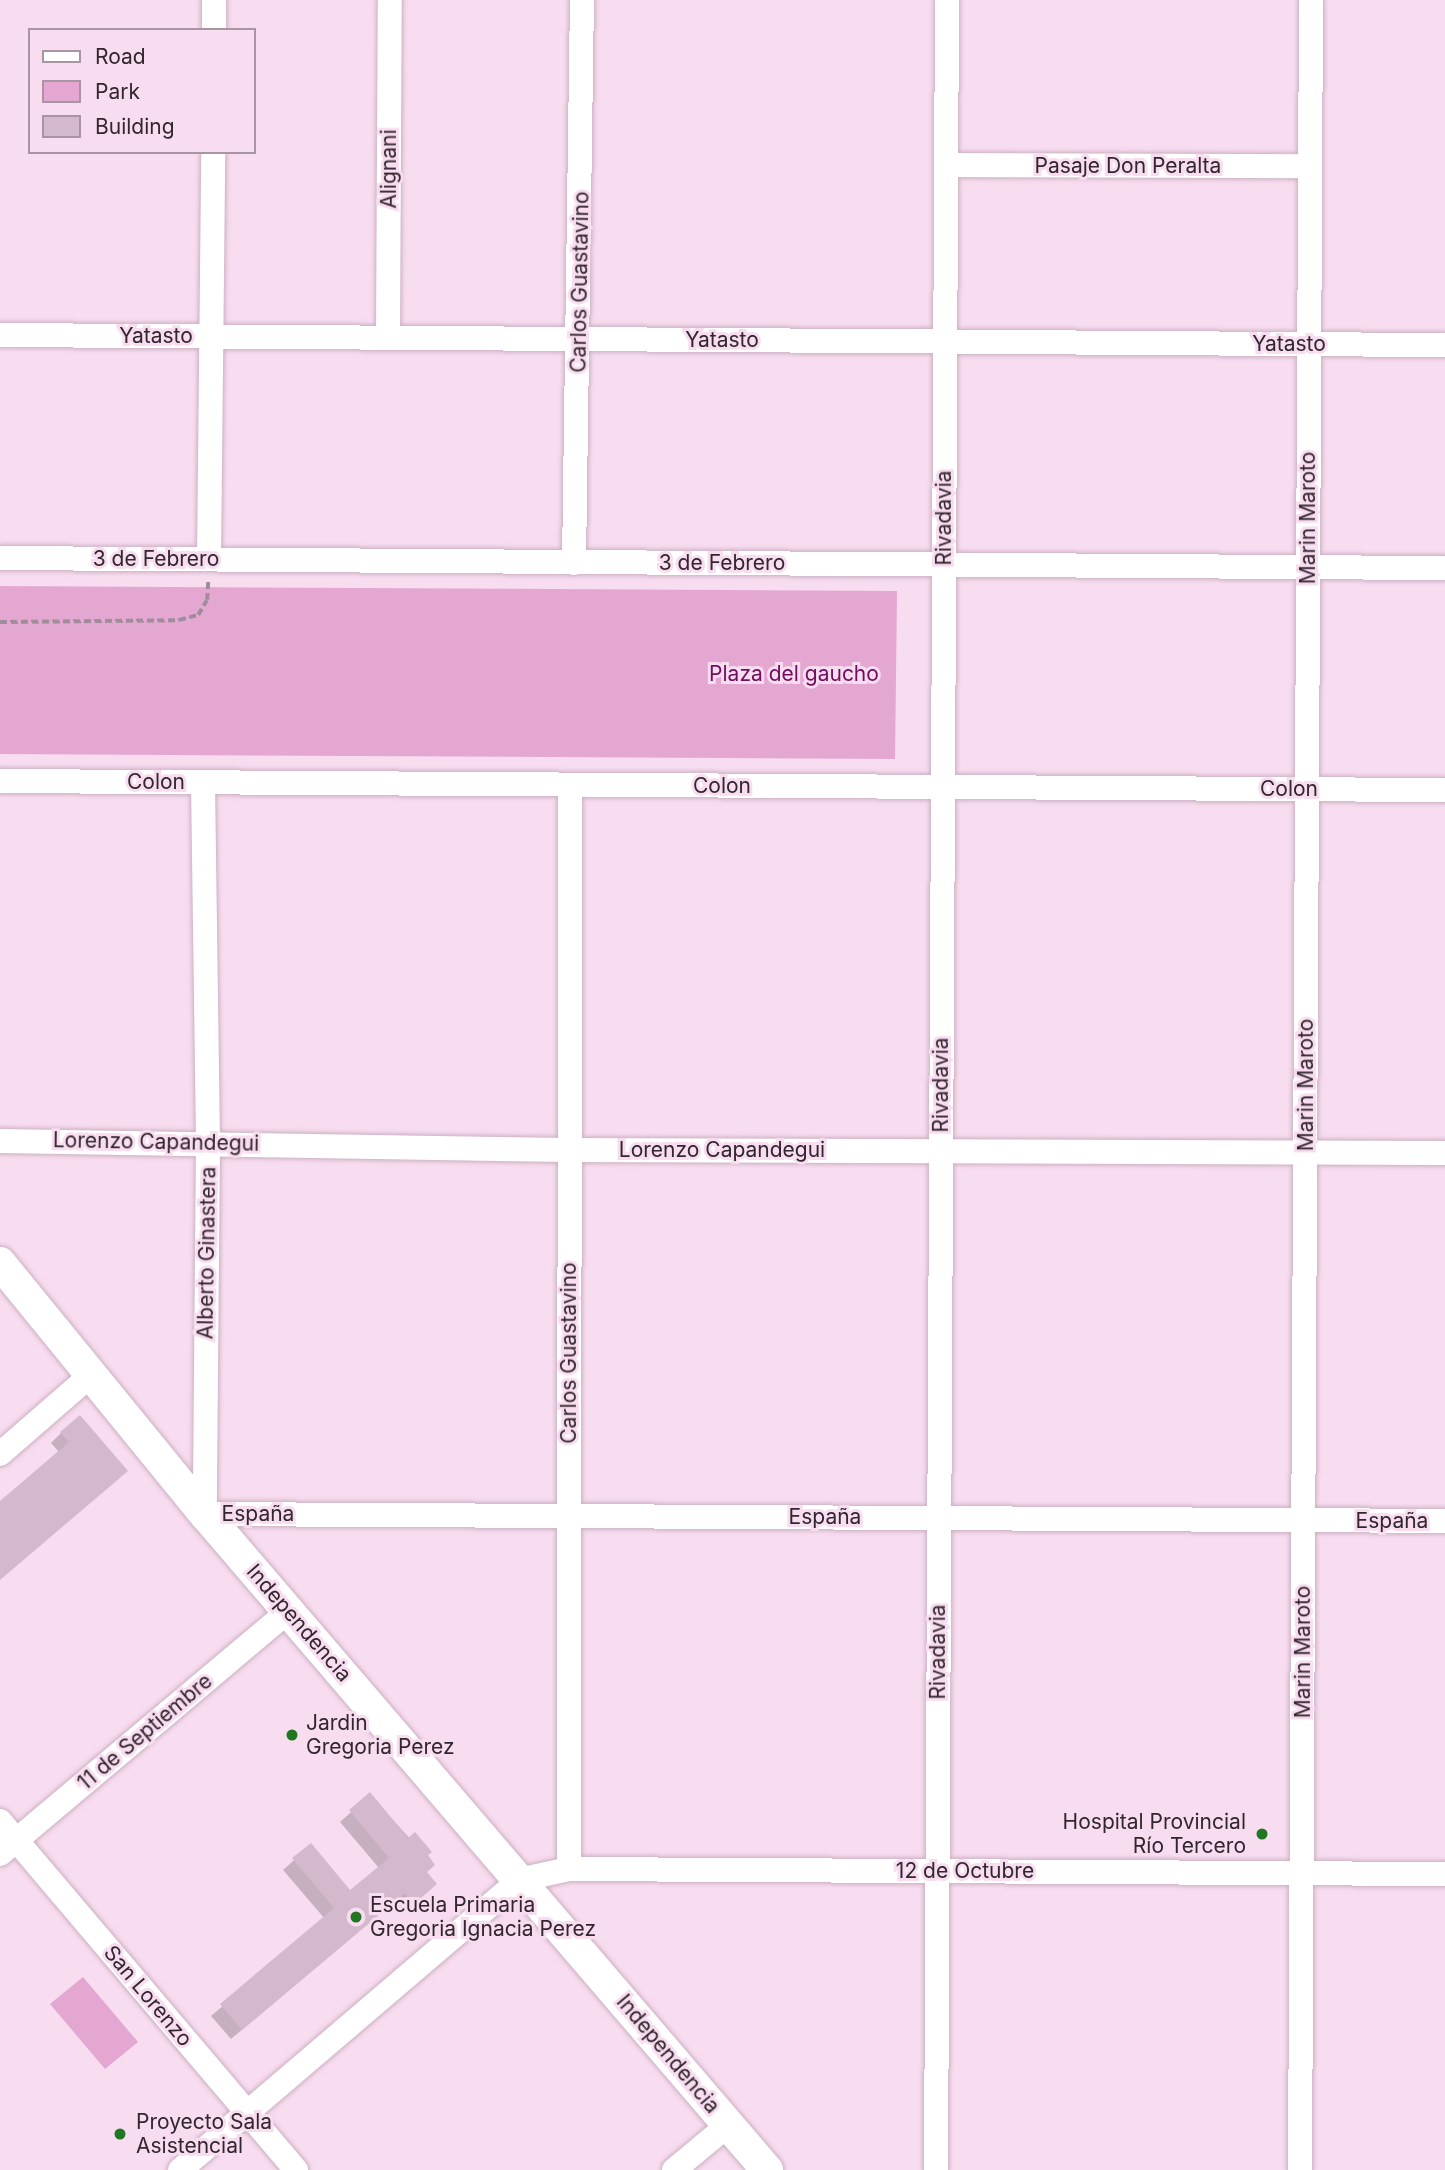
<!DOCTYPE html>
<meta charset="utf-8">
<style>
body{margin:0}
#map{position:relative;width:1445px;height:2170px;overflow:hidden;background:#f8dcef;font-family:Inter,sans-serif}
div>[style]{position:absolute}
[style*='--x']{left:calc(var(--x)*1px);top:calc(var(--y)*1px);width:calc(var(--w)*1px);rotate:calc(var(--a)*1deg)}
.green>*{inset:0;background:#e3a7d2}
.shadow>*{inset:0;background:#0003}
.building>*{inset:0;background:#d4b8cb}
.path>*{height:3.5px;margin-top:-1.75px;transform-origin:0;background:repeating-linear-gradient(90deg,#a18d9a 0 7px,transparent 0 10.5px)}
.roads{filter:drop-shadow(0 0 2px #cbb0c2) drop-shadow(0 0 2px #cbb0c2)}
.minor>*{height:24px;margin:-12px;padding:0 12px;transform-origin:12px;border-radius:12px;background:#fff}
.major>*{height:32px;margin:-16px;padding:0 16px;transform-origin:16px;border-radius:16px;background:#fff}
.dots>*{width:19px;height:19px;translate:-50% -50%;box-sizing:border-box;border:4px solid #f8dcef;border-radius:50%}
span{translate:-50% -50%;white-space:nowrap;text-align:center;line-height:1.15;-webkit-text-stroke:6px #f8dcef;paint-order:stroke}
.street-label{font-size:21px;color:#31272e}
.park-label{font-size:21px;color:#710e5f}
.poi-label{font-size:21px;color:#31272e}
.left{translate:0 -50%;text-align:left}
.right{translate:-100% -50%;text-align:right}
.legend{position:absolute;left:28px;top:28px;width:228px;height:126px;box-sizing:border-box;background:#f8dcef;border:2px solid #a894a2;margin:0;padding:9px 12px;list-style:none;font-size:21px;color:#31272e}
.legend li{display:flex;align-items:center;gap:14px;height:35px}
.legend b{width:35px;border:2px solid #a894a2}
</style>
<div id="map">
<div class="green">
<i style="clip-path:polygon(0 586px,897px 591px,895px 759px,0 754px)"></i>
<i style="clip-path:polygon(83px 1977px,138px 2042px,105px 2069px,50px 2004px)"></i>
</div>
<div class="shadow">
<i style="clip-path:polygon(61px 1433px,126px 1470px,0 1579px,0 1503px,59px 1452px,51px 1443px)"></i>
<i style="clip-path:polygon(370px 1795px,425px 1855px,424px 1894px,403px 1913px,394px 1902px,231px 2039px,211px 2016px,325px 1919px,283px 1870px,311px 1845px,350px 1893px,379px 1868px,340px 1822px)"></i>
</div>
<div class="building">
<i style="clip-path:polygon(80px 1415px,128px 1471px,0 1580px,0 1501px,69px 1442px,60px 1432px)"></i>
<i style="clip-path:polygon(370px 1792px,408px 1838px,415px 1832px,432px 1852px,428px 1855px,435px 1865px,427px 1872px,437px 1884px,414px 1904px,405px 1893px,242px 2030px,220px 2004px,334px 1908px,292px 1858px,311px 1843px,350px 1890px,389px 1858px,349px 1810px)"></i>
</div>
<div class="path">
<i style="--x:0;--y:622;--w:179;--a:-0.6"></i>
<i style="--x:179;--y:620;--w:20;--a:-15"></i>
<i style="--x:198;--y:615;--w:17;--a:-59"></i>
<i style="--x:207;--y:600;--w:18;--a:-87"></i>
</div>
<div class="roads">
<div class="minor">
<i style="--x:214;--y:30;--w:30;--a:-90"></i>
<i style="--x:946;--y:165;--w:364;--a:0.2"></i>
<i style="--x:0;--y:335;--w:1445;--a:0.4"></i>
<i style="--x:388;--y:338;--w:338;--a:-89.7"></i>
<i style="--x:0;--y:558;--w:1445;--a:0.4"></i>
<i style="--x:209;--y:559;--w:407;--a:-89.4"></i>
<i style="--x:574;--y:563;--w:563;--a:-89.19"></i>
<i style="--x:0;--y:781;--w:1445;--a:0.36"></i>
<i style="--x:203;--y:783;--w:359;--a:89.2"></i>
<i style="--x:208;--y:1142;--w:372;--a:90.5"></i>
<i style="--x:205;--y:1514;--w:1240;--a:0.32"></i>
<i style="--x:0;--y:1141;--w:569;--a:0.91"></i>
<i style="--x:569;--y:1150;--w:876;--a:0.2"></i>
<i style="--x:0;--y:1454;--w:122;--a:-41"></i>
<i style="--x:0;--y:1821;--w:458;--a:49.7"></i>
<i style="--x:0;--y:1854;--w:379;--a:-40.1"></i>
<i style="--x:569;--y:1869;--w:876;--a:0.33"></i>
<i style="--x:180;--y:2170;--w:446;--a:-40.5"></i>
<i style="--x:519;--y:1880;--w:51;--a:-12.4"></i>
<i style="--x:569;--y:1869;--w:1084;--a:-89.95"></i>
<i style="--x:674;--y:2170;--w:70;--a:-39.8"></i>
<i style="--x:936;--y:2170;--w:2170;--a:-89.71"></i>
<i style="--x:1300;--y:2170;--w:2170;--a:-89.71"></i>
</div>
<div class="major">
<i style="--x:0;--y:1263;--w:324;--a:50.8"></i>
<i style="--x:205;--y:1514;--w:864;--a:49.41"></i>
</div>
</div>
<div class="dots">
<i style="left:292px;top:1735px;background:#207621"></i>
<i style="left:1262px;top:1834px;background:#207621"></i>
<i style="left:356px;top:1917px;background:#207621"></i>
<i style="left:120px;top:2134px;background:#207621"></i>
</div>
<div class="street-label">
<span style="left:1128px;top:166px">Pasaje Don Peralta</span>
<span style="left:389px;top:169px;rotate:-90deg">Alignani</span>
<span style="left:580px;top:282px;rotate:-89deg">Carlos Guastavino</span>
<span style="left:156px;top:336px">Yatasto</span>
<span style="left:722px;top:340px">Yatasto</span>
<span style="left:1289px;top:344px">Yatasto</span>
<span style="left:944px;top:518px;rotate:-90deg">Rivadavia</span>
<span style="left:1308px;top:518px;rotate:-90deg">Marin Maroto</span>
<span style="left:156px;top:559px">3 de Febrero</span>
<span style="left:722px;top:563px">3 de Febrero</span>
<span style="left:156px;top:782px">Colon</span>
<span style="left:722px;top:786px">Colon</span>
<span style="left:1289px;top:789px">Colon</span>
<span style="left:941px;top:1085px;rotate:-90deg">Rivadavia</span>
<span style="left:1306px;top:1085px;rotate:-90deg">Marin Maroto</span>
<span style="left:156px;top:1142px;rotate:1deg">Lorenzo Capandegui</span>
<span style="left:722px;top:1150px">Lorenzo Capandegui</span>
<span style="left:207px;top:1253px;rotate:-89deg">Alberto Ginastera</span>
<span style="left:569px;top:1353px;rotate:-90deg">Carlos Guastavino</span>
<span style="left:258px;top:1514px">España</span>
<span style="left:825px;top:1517px">España</span>
<span style="left:1392px;top:1521px">España</span>
<span style="left:299px;top:1623px;rotate:49deg">Independencia</span>
<span style="left:938px;top:1652px;rotate:-90deg">Rivadavia</span>
<span style="left:1303px;top:1652px;rotate:-90deg">Marin Maroto</span>
<span style="left:145px;top:1732px;rotate:-40deg">11 de Septiembre</span>
<span style="left:965px;top:1871px">12 de Octubre</span>
<span style="left:148px;top:1996px;rotate:50deg">San Lorenzo</span>
<span style="left:668px;top:2054px;rotate:50deg">Independencia</span>
</div>
<div class="park-label">
<span style="left:794px;top:674px">Plaza del gaucho</span>
</div>
<div class="poi-label">
<span class="left" style="left:306px;top:1735px">Jardin<br>Gregoria Perez</span>
<span class="right" style="left:1246px;top:1834px">Hospital Provincial<br>Río Tercero</span>
<span class="left" style="left:370px;top:1917px">Escuela Primaria<br>Gregoria Ignacia Perez</span>
<span class="left" style="left:136px;top:2134px">Proyecto Sala<br>Asistencial</span>
</div>
<ul class="legend">
<li><b style="height:9px;background:#fff"></b>Road</li>
<li><b style="height:19px;background:#e3a7d2"></b>Park</li>
<li><b style="height:19px;background:#d4b8cb"></b>Building</li>
</ul>
</div>
